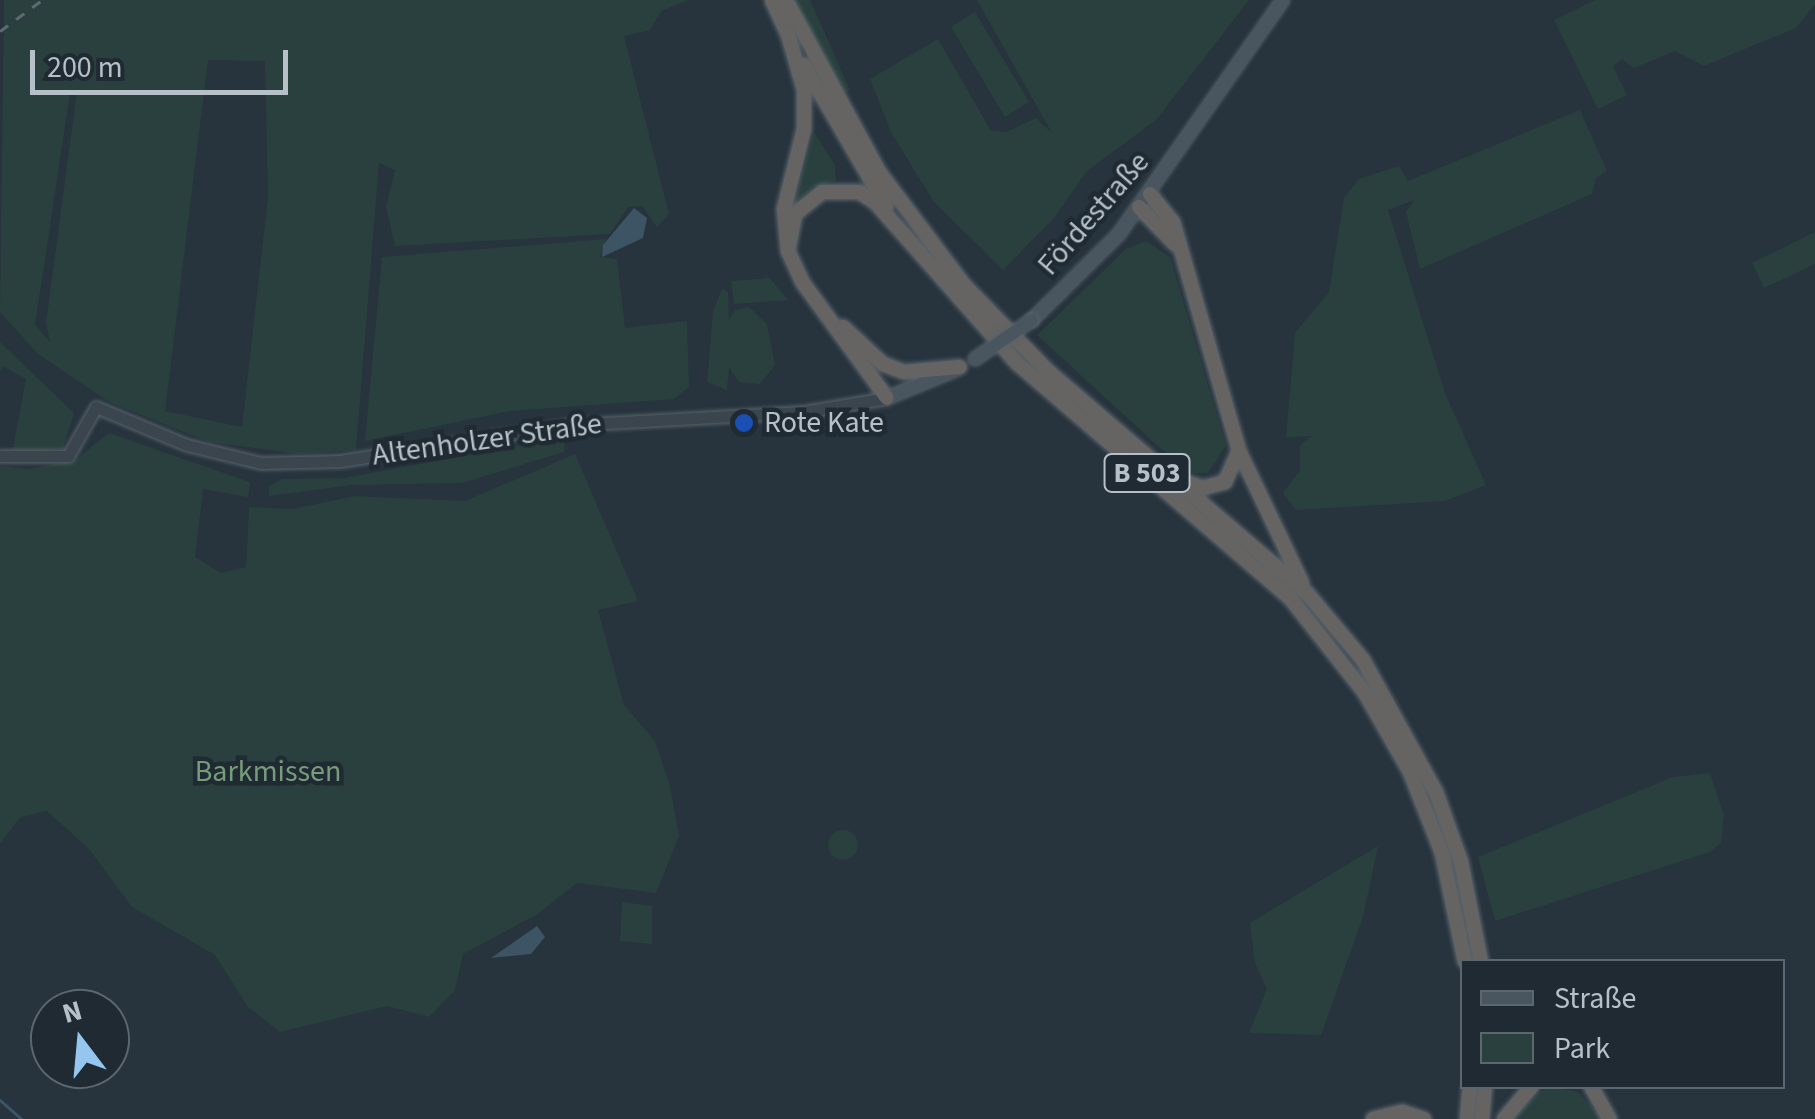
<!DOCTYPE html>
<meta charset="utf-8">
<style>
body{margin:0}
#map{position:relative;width:1815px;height:1119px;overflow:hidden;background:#27333d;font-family:"Source Sans 3",sans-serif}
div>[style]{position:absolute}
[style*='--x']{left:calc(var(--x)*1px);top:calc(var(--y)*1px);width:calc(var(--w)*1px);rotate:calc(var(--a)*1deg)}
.green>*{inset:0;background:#29403e}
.round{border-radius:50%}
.water>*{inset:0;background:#3d5464}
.stream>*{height:2.5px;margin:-1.25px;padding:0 1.25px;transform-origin:1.25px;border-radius:1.25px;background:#3d5464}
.roads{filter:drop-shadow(0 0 2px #58636b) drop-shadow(0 0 2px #58636b)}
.tertiary>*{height:11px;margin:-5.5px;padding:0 5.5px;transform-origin:5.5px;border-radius:5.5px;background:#3a454d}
.secondary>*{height:12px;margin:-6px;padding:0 6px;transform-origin:6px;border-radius:6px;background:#49555f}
.trunk>*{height:14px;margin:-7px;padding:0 7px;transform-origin:7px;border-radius:7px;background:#656462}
.rail>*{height:2.5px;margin-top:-1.25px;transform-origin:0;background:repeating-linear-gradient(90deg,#5d6a73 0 10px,transparent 0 20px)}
.bridges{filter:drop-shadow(0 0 2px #58636b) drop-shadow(0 0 2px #58636b)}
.secondary-bridge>*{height:12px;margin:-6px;padding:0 6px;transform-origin:6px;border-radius:6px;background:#49555f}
.dots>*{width:28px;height:28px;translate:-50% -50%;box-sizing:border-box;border:5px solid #1f2a32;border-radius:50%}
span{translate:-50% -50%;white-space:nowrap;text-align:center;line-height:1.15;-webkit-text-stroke:9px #1f2a32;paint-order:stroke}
.shield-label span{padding:2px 8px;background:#1f2a32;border:2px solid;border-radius:8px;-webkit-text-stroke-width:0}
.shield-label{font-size:28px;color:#b6c0c8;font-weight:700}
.street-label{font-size:30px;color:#b6c0c8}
.poi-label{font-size:30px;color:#b6c0c8}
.left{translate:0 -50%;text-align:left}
.park-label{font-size:30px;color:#769c79}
.legend{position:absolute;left:1460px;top:959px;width:325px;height:130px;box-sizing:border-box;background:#1f2a32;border:2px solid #5b666e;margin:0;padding:12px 18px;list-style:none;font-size:30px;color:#b6c0c8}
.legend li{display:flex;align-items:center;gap:20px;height:50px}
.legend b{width:50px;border:2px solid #5b666e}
.north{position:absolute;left:30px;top:989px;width:100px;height:100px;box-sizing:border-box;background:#1f2a32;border:2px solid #5b666e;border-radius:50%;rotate:344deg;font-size:28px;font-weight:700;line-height:40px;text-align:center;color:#b6c0c8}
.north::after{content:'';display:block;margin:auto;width:35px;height:45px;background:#94c6ef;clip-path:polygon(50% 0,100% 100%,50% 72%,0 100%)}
.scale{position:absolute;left:30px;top:50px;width:258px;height:45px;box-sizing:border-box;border:5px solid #b6c0c8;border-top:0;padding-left:12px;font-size:30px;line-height:35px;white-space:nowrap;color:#b6c0c8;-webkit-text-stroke:8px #1f2a32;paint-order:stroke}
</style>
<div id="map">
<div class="green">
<i style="clip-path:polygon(evenodd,4px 0,688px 0,661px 11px,650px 30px,624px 36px,669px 214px,657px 227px,642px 206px,628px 207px,610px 234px,395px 246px,386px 207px,395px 170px,379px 163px,356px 450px,300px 454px,209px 442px,109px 402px,38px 354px,0 312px,4px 0,208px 60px,265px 61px,268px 197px,242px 427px,165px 411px,208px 60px,4px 0,77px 91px,46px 323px,50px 342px,35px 325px,70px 93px,77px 91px)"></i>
<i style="clip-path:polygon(792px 0,810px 0,850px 90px,842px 96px)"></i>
<i style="clip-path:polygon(977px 0,1249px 0,1156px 120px,1087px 171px,1054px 218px,1003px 270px,933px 201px,891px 132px,870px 79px,938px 39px,991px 131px,1006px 132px,1036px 118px,1052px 133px)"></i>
<i style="clip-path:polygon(1595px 0,1815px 0,1815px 4px,1796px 28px,1704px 66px,1675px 51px,1634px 68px,1622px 59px,1613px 66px,1627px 95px,1598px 109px,1554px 20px)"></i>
<i style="clip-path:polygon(975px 12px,1029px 102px,1005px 117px,951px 27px)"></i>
<i style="clip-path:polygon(1580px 110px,1607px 171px,1596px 178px,1592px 194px,1420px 269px,1406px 212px,1414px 200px,1388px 210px,1445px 393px,1486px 485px,1445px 501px,1296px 510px,1283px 493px,1300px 470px,1300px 445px,1312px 436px,1286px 437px,1295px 333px,1329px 292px,1344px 198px,1359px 179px,1399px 166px,1408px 181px)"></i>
<i style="clip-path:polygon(814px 133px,835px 165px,836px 181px,813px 187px,794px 204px)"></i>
<i style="clip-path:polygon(1815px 232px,1815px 264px,1764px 288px,1752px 263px)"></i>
<i style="clip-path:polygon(606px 239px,600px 257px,617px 259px,625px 328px,687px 321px,689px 387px,674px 399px,510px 411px,365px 441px,382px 257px)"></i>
<i style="clip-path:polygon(1146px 241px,1170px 257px,1226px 446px,1208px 473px,1187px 473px,1037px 335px,1126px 249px)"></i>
<i style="clip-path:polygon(770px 278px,788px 300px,734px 304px,731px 281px)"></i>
<i style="clip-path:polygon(722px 289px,728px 292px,729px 320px,735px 310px,749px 307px,767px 324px,775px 365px,760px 384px,739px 382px,729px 367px,727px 390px,707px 382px,713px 311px)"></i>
<i style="clip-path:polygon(0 342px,74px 413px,63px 449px,12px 453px,26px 379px,3px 366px,0 372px)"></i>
<i style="clip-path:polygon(109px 433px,250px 482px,248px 497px,203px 489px,195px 557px,221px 573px,246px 567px,249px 507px,293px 509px,354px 496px,465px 501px,575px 454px,638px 601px,598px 610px,624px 705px,655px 741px,670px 786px,679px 836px,656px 893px,577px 883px,536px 915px,463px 954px,455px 990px,429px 1017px,387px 1006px,280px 1032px,248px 1007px,215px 955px,132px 907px,89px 849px,47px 811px,20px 817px,0 844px,0 466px,29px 469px,75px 460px)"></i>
<i style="clip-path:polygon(566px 437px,564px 452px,462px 483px,352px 485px,269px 496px,269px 486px,282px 479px,344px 478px)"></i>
<i style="clip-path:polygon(1710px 773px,1724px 815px,1721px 843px,1710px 852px,1495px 921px,1478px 857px,1673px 777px)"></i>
<i class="round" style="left:828px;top:830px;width:30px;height:30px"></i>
<i style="clip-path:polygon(1378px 846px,1363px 917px,1321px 1035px,1249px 1033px,1267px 989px,1255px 963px,1250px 923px)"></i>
<i style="clip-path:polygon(622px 902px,652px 906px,652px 944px,620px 941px)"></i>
<i style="clip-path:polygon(1548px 1086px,1578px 1092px,1603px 1119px,1509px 1119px)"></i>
</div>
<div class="water">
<i style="clip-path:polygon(634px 208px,647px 218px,643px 238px,602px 257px,603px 245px)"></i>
<i style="clip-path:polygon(537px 926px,545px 937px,531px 954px,491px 958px)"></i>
</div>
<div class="stream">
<i style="--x:0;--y:1100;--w:29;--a:41"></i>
</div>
<div class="roads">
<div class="tertiary">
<i style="--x:0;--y:456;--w:68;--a:0"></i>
<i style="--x:68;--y:456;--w:56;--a:-60.3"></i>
<i style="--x:96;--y:407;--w:99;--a:22.7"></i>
<i style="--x:187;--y:445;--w:76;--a:13.7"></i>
<i style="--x:261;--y:463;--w:79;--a:-1.5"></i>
<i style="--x:340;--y:461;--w:233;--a:-8.9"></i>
<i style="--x:570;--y:425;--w:233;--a:-3.2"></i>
<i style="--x:803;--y:412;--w:85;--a:-9.5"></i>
</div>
<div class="secondary">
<i style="--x:1032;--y:320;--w:122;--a:-44.7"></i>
<i style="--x:1119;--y:234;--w:286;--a:-55"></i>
<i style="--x:887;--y:398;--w:74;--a:-22.4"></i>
</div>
<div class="trunk">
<i style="--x:772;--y:0;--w:41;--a:65.3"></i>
<i style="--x:786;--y:0;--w:196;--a:61.6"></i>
<i style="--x:879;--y:172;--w:140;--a:53.1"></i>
<i style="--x:963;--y:284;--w:123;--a:45.7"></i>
<i style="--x:1049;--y:372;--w:340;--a:40.6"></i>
<i style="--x:1307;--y:593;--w:87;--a:50.1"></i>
<i style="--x:1363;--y:660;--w:151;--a:61.1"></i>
<i style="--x:1436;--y:792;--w:74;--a:70.3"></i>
<i style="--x:1461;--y:862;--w:102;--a:78.7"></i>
<i style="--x:787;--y:31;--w:61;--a:73.9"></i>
<i style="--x:804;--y:90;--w:39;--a:90"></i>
<i style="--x:804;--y:129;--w:82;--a:104"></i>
<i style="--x:784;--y:209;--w:42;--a:84.6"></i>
<i style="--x:788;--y:251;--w:35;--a:65"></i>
<i style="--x:803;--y:283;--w:142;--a:53.9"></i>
<i style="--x:804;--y:65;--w:163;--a:59.8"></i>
<i style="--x:1150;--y:194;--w:36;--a:51"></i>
<i style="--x:1173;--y:222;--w:238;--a:73.9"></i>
<i style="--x:1239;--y:451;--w:146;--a:64.5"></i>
<i style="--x:1139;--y:207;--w:52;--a:45.8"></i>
<i style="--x:788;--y:251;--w:38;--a:-79"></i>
<i style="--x:795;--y:214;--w:35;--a:-39"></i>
<i style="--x:822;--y:192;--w:37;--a:0"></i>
<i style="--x:859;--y:192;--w:19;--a:32"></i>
<i style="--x:875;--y:202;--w:216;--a:48.6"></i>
<i style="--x:1018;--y:364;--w:359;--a:40.7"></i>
<i style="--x:1290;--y:598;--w:121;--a:51.7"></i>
<i style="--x:1365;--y:693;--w:91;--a:60.3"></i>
<i style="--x:1410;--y:772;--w:87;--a:68.4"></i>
<i style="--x:1442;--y:853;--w:111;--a:78.1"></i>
<i style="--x:843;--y:327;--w:54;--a:42.8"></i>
<i style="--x:883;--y:364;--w:22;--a:21"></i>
<i style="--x:904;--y:372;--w:56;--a:-5.1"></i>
<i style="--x:1189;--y:483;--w:15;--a:20"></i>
<i style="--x:1203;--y:488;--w:23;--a:-15"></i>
<i style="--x:1225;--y:482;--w:34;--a:-66"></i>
<i style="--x:1591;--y:1086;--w:38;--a:61"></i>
<i style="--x:1373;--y:1119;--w:30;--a:-14"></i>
<i style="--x:1402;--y:1112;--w:23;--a:18"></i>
<i style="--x:1467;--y:1119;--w:33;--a:-85"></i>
<i style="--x:1482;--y:1119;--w:33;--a:-85"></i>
<i style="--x:1504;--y:1119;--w:43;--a:-49.7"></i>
</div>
</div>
<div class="rail">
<i style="--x:0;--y:31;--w:52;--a:-36.4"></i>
</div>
<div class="bridges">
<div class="secondary-bridge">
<i style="--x:975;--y:359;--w:69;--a:-34.4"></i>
</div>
</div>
<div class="dots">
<i style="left:744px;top:423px;background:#1a4fb4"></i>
</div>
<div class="shield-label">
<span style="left:1147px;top:473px">B 503</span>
</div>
<div class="street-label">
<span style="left:1094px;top:214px;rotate:-49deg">Fördestraße</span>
<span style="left:487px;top:440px;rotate:-8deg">Altenholzer Straße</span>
</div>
<div class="poi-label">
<span class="left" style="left:764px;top:423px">Rote Kate</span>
</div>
<div class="park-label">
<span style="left:268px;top:772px">Barkmissen</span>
</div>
<ul class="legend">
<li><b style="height:12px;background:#49555f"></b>Straße</li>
<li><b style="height:28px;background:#29403e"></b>Park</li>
</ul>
<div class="north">N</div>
<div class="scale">200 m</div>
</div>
